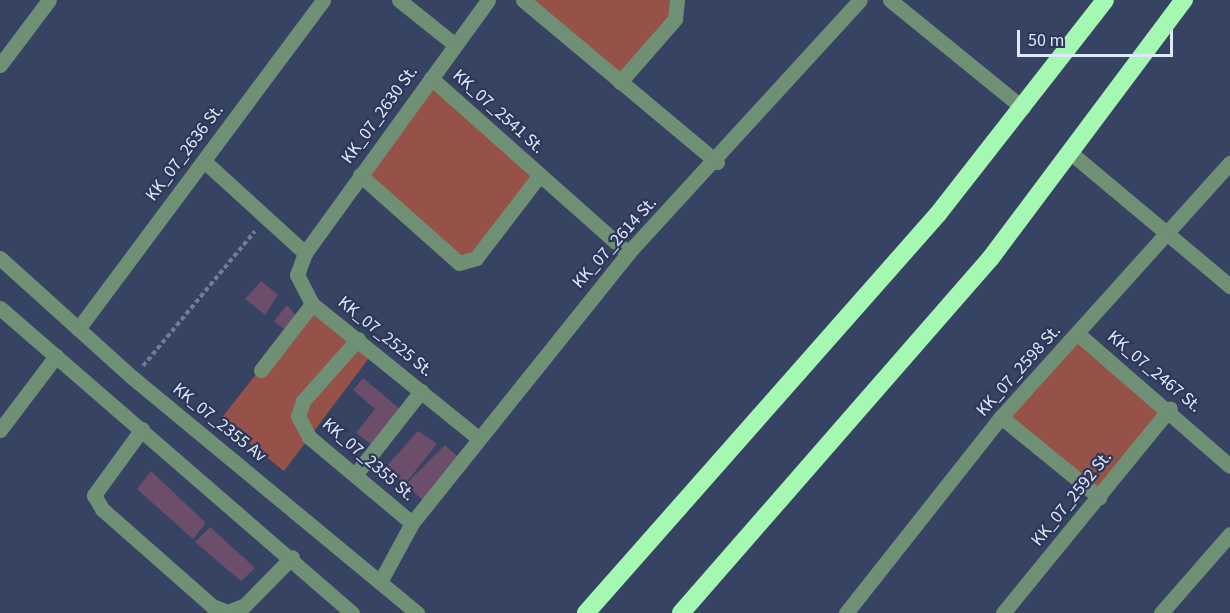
<!DOCTYPE html>
<style>
body{margin:0}
#map{position:relative;width:1230px;height:613px;overflow:hidden;background:#374363;font-family:"Source Sans 3",sans-serif}
div>[style]{position:absolute}
[style*='--x']{left:calc(var(--x)*1px);top:calc(var(--y)*1px);width:calc(var(--w)*1px);rotate:calc(var(--a)*1deg)}
.green>*{inset:0;background:#965148}
.building>*{inset:0;background:#6c4e6a}
.path>*{height:4px;margin-top:-2px;transform-origin:0;background:repeating-linear-gradient(90deg,#717c98 0 4.5px,transparent 0 7.5px)}
.minor>*{height:15px;margin:-7.5px;padding:0 7.5px;transform-origin:7.5px;border-radius:7.5px;background:#6f9074}
.highway>*{height:18px;margin:-9px;padding:0 9px;transform-origin:9px;border-radius:9px;background:#a4f8b2}
span{translate:-50% -50%;white-space:nowrap;text-align:center;line-height:1.15;-webkit-text-stroke:4.5px #2d3858;paint-order:stroke}
.street-label{font-size:18px;color:#e0e8fc}
.scale{position:absolute;left:1017px;top:30px;width:156px;height:27px;box-sizing:border-box;border:3px solid #e0e8fc;border-top:0;padding-left:8px;font-size:18px;line-height:21px;white-space:nowrap;color:#e0e8fc;-webkit-text-stroke:4px #2d3858;paint-order:stroke}
</style>
<div id="map">
<div class="green">
<i style="clip-path:polygon(523px 0,670px 0,679px 8px,620px 82px)"></i>
<i style="clip-path:polygon(431px 78px,539px 176px,476px 258px,459px 263px,360px 175px)"></i>
<i style="clip-path:polygon(308px 308px,369px 358px,284px 471px,220px 420px)"></i>
<i style="clip-path:polygon(1077px 334px,1170px 408px,1099px 497px,1003px 415px)"></i>
</div>
<div class="building">
<i style="clip-path:polygon(261px 281px,278px 295px,265px 315px,245px 299px)"></i>
<i style="clip-path:polygon(287px 305px,296px 316px,284px 329px,274px 321px)"></i>
<i style="clip-path:polygon(363px 378px,401px 410px,375px 447px,356px 433px,375px 409px,353px 390px)"></i>
<i style="clip-path:polygon(418px 431px,437px 444px,405px 484px,385px 468px)"></i>
<i style="clip-path:polygon(445px 445px,459px 458px,424px 501px,405px 485px)"></i>
<i style="clip-path:polygon(151px 471px,206px 523px,193px 539px,137px 489px)"></i>
<i style="clip-path:polygon(210px 527px,255px 568px,241px 581px,195px 542px)"></i>
</div>
<div class="path">
<i style="--x:143;--y:366;--w:175;--a:-50.3"></i>
</div>
<div class="minor">
<i style="--x:399;--y:0;--w:70;--a:38.7"></i>
<i style="--x:523;--y:0;--w:253;--a:39.9"></i>
<i style="--x:890;--y:0;--w:171;--a:39.1"></i>
<i style="--x:0;--y:65;--w:81;--a:-53"></i>
<i style="--x:431;--y:78;--w:264;--a:41.6"></i>
<i style="--x:620;--y:82;--w:84;--a:-48.9"></i>
<i style="--x:675;--y:19;--w:19;--a:-84"></i>
<i style="--x:1072;--y:154;--w:206;--a:39.9"></i>
<i style="--x:204;--y:161;--w:137;--a:42.3"></i>
<i style="--x:360;--y:175;--w:132;--a:41.6"></i>
<i style="--x:459;--y:263;--w:18;--a:-16"></i>
<i style="--x:476;--y:258;--w:103;--a:-52.5"></i>
<i style="--x:0;--y:258;--w:179;--a:42.1"></i>
<i style="--x:133;--y:378;--w:369;--a:39.6"></i>
<i style="--x:0;--y:308;--w:466;--a:40.9"></i>
<i style="--x:78;--y:329;--w:410;--a:-53.3"></i>
<i style="--x:1078;--y:334;--w:201;--a:41"></i>
<i style="--x:358;--y:339;--w:83;--a:131.6"></i>
<i style="--x:303;--y:401;--w:16;--a:108"></i>
<i style="--x:298;--y:416;--w:24;--a:62"></i>
<i style="--x:309;--y:437;--w:134;--a:39.9"></i>
<i style="--x:261;--y:370;--w:83;--a:-52.3"></i>
<i style="--x:1001;--y:417;--w:127;--a:39.2"></i>
<i style="--x:142;--y:429;--w:82;--a:126"></i>
<i style="--x:94;--y:495;--w:16;--a:60"></i>
<i style="--x:102;--y:509;--w:147;--a:41.4"></i>
<i style="--x:212;--y:606;--w:17;--a:21"></i>
<i style="--x:228;--y:612;--w:18;--a:-22"></i>
<i style="--x:245;--y:605;--w:67;--a:-45.6"></i>
<i style="--x:0;--y:430;--w:93;--a:-52.9"></i>
<i style="--x:477;--y:437;--w:212;--a:-141.1"></i>
<i style="--x:312;--y:304;--w:33;--a:-117"></i>
<i style="--x:297;--y:275;--w:23;--a:-70"></i>
<i style="--x:305;--y:253;--w:312;--a:-54.1"></i>
<i style="--x:355;--y:475;--w:107;--a:-51.8"></i>
<i style="--x:380;--y:582;--w:67;--a:-61.5"></i>
<i style="--x:412;--y:523;--w:346;--a:-51.3"></i>
<i style="--x:628;--y:253;--w:343;--a:-47.5"></i>
<i style="--x:846;--y:613;--w:250;--a:-51.7"></i>
<i style="--x:1001;--y:417;--w:342;--a:-48"></i>
<i style="--x:1003;--y:613;--w:264;--a:-50.8"></i>
<i style="--x:1161;--y:613;--w:105;--a:-48.9"></i>
</div>
<div class="highway">
<i style="--x:586;--y:613;--w:532;--a:-48.58"></i>
<i style="--x:938;--y:214;--w:271;--a:-52"></i>
<i style="--x:681;--y:613;--w:470;--a:-48.9"></i>
<i style="--x:990;--y:259;--w:324;--a:-53.2"></i>
</div>
<div class="street-label">
<span style="left:498px;top:112px;rotate:42deg">KK_07_2541 St.</span>
<span style="left:380px;top:115px;rotate:-54deg">KK_07_2630 St.</span>
<span style="left:185px;top:153px;rotate:-53deg">KK_07_2636 St.</span>
<span style="left:615px;top:243px;rotate:-48deg">KK_07_2614 St.</span>
<span style="left:385px;top:337px;rotate:39deg">KK_07_2525 St.</span>
<span style="left:1019px;top:371px;rotate:-48deg">KK_07_2598 St.</span>
<span style="left:1154px;top:372px;rotate:40deg">KK_07_2467 St.</span>
<span style="left:219px;top:423px;rotate:39deg">KK_07_2355 Av</span>
<span style="left:368px;top:460px;rotate:41deg">KK_07_2355 St.</span>
<span style="left:1072px;top:499px;rotate:-51deg">KK_07_2592 St.</span>
</div>
<div class="scale">50 m</div>
</div>
